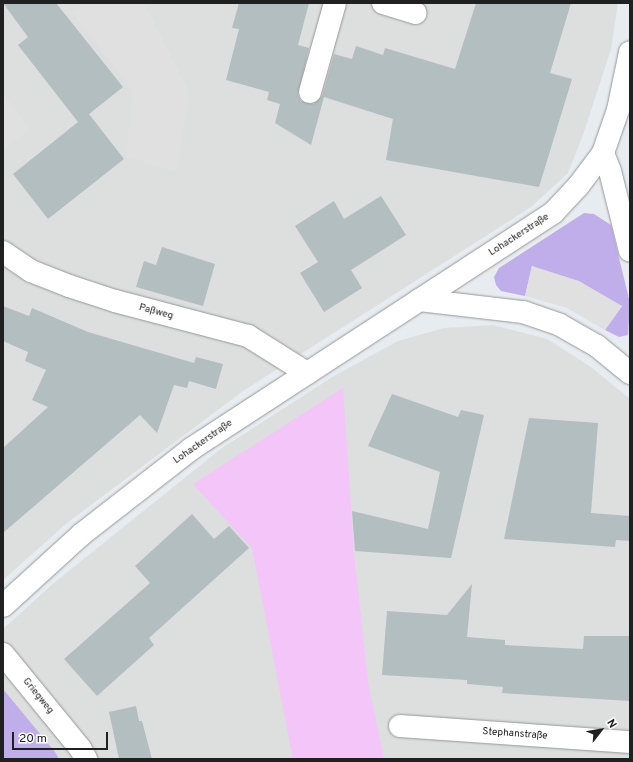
<!DOCTYPE html>
<meta charset="utf-8">
<style>
body{margin:0}
#map{position:relative;width:633px;height:762px;overflow:hidden;background:#e7ecf1;font-family:Overpass,sans-serif}
div>[style]{position:absolute}
[style*='--x']{left:calc(var(--x)*1px);top:calc(var(--y)*1px);width:calc(var(--w)*1px);rotate:calc(var(--a)*1deg)}
.residential>*{inset:0;background:#dddede}
.grass>*{inset:0;background:#c0aeea}
.park>*{inset:0;background:#f3c5f9}
.parking>*{inset:0;background:#e0e0e0}
.building>*{inset:0;background:#b3bec1}
.roads{filter:drop-shadow(0 0 1px #979797) drop-shadow(0 0 1px #979797)}
.street>*{height:22px;margin:-11px;padding:0 11px;transform-origin:11px;border-radius:11px;background:#fff}
span{translate:-50% -50%;white-space:nowrap;text-align:center;line-height:1.15;-webkit-text-stroke:3.5px #fff;paint-order:stroke}
.street-label{font-size:10px;color:#202020}
.frame{position:absolute;inset:0;border:4px solid #202020;pointer-events:none}
.north{position:absolute;left:581px;top:710px;width:40px;height:40px;-webkit-text-stroke:3px #fff;paint-order:stroke;rotate:59deg;font-size:11px;font-weight:700;line-height:16px;text-align:center;color:#202020}
.north::after{content:'';display:block;margin:auto;width:14px;height:18px;background:#202020;clip-path:polygon(50% 0,100% 100%,50% 72%,0 100%)}
.scale{position:absolute;left:12px;top:732px;width:96px;height:18px;box-sizing:border-box;border:2px solid #202020;border-top:0;padding-left:5px;font-size:12px;line-height:14px;white-space:nowrap;color:#202020;-webkit-text-stroke:3px #fff;paint-order:stroke}
</style>
<div id="map">
<div class="residential">
<i style="clip-path:polygon(3px 3px,618px 3px,611px 49px,583px 135px,568px 173px,531px 207px,243px 391px,67px 523px,3px 580px)"></i>
<i style="clip-path:polygon(493px 325px,547px 339px,591px 367px,630px 399px,630px 759px,3px 759px,3px 629px,55px 582px,222px 448px,334px 376px,398px 341px,444px 328px)"></i>
</div>
<div class="grass">
<i style="clip-path:polygon(584px 213px,594px 214px,611px 225px,630px 303px,628px 335px,619px 337px,605px 330px,622px 306px,532px 266px,525px 296px,501px 291px,496px 285px,494px 277px,499px 268px)"></i>
<i style="clip-path:polygon(3px 689px,55px 752px,59px 759px,3px 759px)"></i>
</div>
<div class="park">
<i style="clip-path:polygon(343px 388px,354px 554px,368px 682px,384px 759px,293px 759px,252px 548px,193px 484px)"></i>
</div>
<div class="parking">
<i style="clip-path:polygon(85px 3px,144px 3px,189px 92px,176px 172px,126px 156px,132px 90px,73px 13px)"></i>
<i style="clip-path:polygon(3px 94px,30px 129px,3px 150px)"></i>
<i style="clip-path:polygon(532px 266px,579px 281px,622px 306px,605px 330px,567px 308px,525px 296px)"></i>
</div>
<div class="building">
<i style="clip-path:polygon(3px 3px,56px 3px,123px 87px,89px 114px,124px 159px,48px 219px,13px 174px,78px 122px,18px 45px,28px 37px)"></i>
<i style="clip-path:polygon(239px 3px,309px 3px,298px 45px,309px 48px,298px 95px,301px 101px,313px 104px,322px 96px,334px 54px,352px 59px,356px 46px,383px 55px,385px 48px,455px 69px,476px 3px,571px 3px,550px 73px,572px 79px,539px 187px,386px 160px,393px 119px,324px 97px,311px 145px,275px 123px,280px 104px,267px 100px,269px 92px,226px 80px,239px 29px,232px 28px)"></i>
<i style="clip-path:polygon(381px 196px,406px 235px,351px 270px,362px 288px,324px 312px,300px 273px,318px 262px,295px 226px,334px 201px,344px 219px)"></i>
<i style="clip-path:polygon(162px 247px,215px 264px,203px 306px,136px 287px,144px 261px,156px 265px)"></i>
<i style="clip-path:polygon(3px 306px,29px 316px,32px 308px,88px 332px,194px 363px,196px 357px,223px 364px,216px 389px,189px 381px,187px 388px,174px 385px,157px 433px,140px 415px,3px 533px,3px 448px,48px 407px,32px 400px,46px 370px,25px 361px,28px 352px,3px 341px)"></i>
<i style="clip-path:polygon(392px 394px,458px 417px,461px 410px,484px 415px,451px 558px,355px 551px,352px 511px,428px 529px,440px 472px,368px 446px)"></i>
<i style="clip-path:polygon(529px 418px,598px 423px,591px 513px,630px 516px,630px 541px,616px 540px,615px 547px,504px 539px)"></i>
<i style="clip-path:polygon(192px 514px,214px 539px,229px 526px,249px 548px,149px 638px,154px 645px,97px 696px,64px 659px,150px 583px,135px 566px)"></i>
<i style="clip-path:polygon(472px 584px,467px 637px,505px 640px,505px 645px,583px 649px,584px 636px,630px 636px,630px 701px,502px 693px,503px 687px,467px 684px,467px 680px,382px 675px,387px 611px,447px 615px)"></i>
<i style="clip-path:polygon(136px 706px,139px 721px,142px 721px,152px 759px,119px 759px,109px 712px)"></i>
</div>
<div class="roads">
<div class="street">
<i style="--x:383;--y:3;--w:34;--a:17"></i>
<i style="--x:310;--y:92;--w:92;--a:-74.3"></i>
<i style="--x:603;--y:153;--w:19;--a:69"></i>
<i style="--x:610;--y:171;--w:82;--a:76"></i>
<i style="--x:3;--y:252;--w:34;--a:34"></i>
<i style="--x:31;--y:271;--w:41;--a:21.5"></i>
<i style="--x:69;--y:286;--w:48;--a:18.1"></i>
<i style="--x:115;--y:301;--w:138;--a:14.7"></i>
<i style="--x:248;--y:336;--w:70;--a:32.1"></i>
<i style="--x:419;--y:300;--w:105;--a:6.6"></i>
<i style="--x:523;--y:312;--w:39;--a:19"></i>
<i style="--x:560;--y:325;--w:43;--a:29.6"></i>
<i style="--x:597;--y:346;--w:43;--a:39.3"></i>
<i style="--x:3;--y:606;--w:107;--a:-42.3"></i>
<i style="--x:82;--y:534;--w:138;--a:-37.9"></i>
<i style="--x:191;--y:449;--w:432;--a:-33.1"></i>
<i style="--x:553;--y:213;--w:38;--a:-47"></i>
<i style="--x:579;--y:185;--w:40;--a:-53"></i>
<i style="--x:603;--y:153;--w:46;--a:-70.8"></i>
<i style="--x:618;--y:110;--w:59;--a:-78.3"></i>
<i style="--x:3;--y:654;--w:122;--a:50.7"></i>
<i style="--x:80;--y:748;--w:13;--a:61"></i>
<i style="--x:400;--y:726;--w:231;--a:4"></i>
</div>
</div>
<div class="street-label">
<span style="left:519px;top:235px;rotate:-33deg">Lohackerstraße</span>
<span style="left:156px;top:312px;rotate:15deg">Paßweg</span>
<span style="left:203px;top:442px;rotate:-35deg">Lohackerstraße</span>
<span style="left:38px;top:696px;rotate:51deg">Griegweg</span>
<span style="left:515px;top:734px;rotate:4deg">Stephanstraße</span>
</div>
<div class="frame"></div>
<div class="north">N</div>
<div class="scale">20 m</div>
</div>
